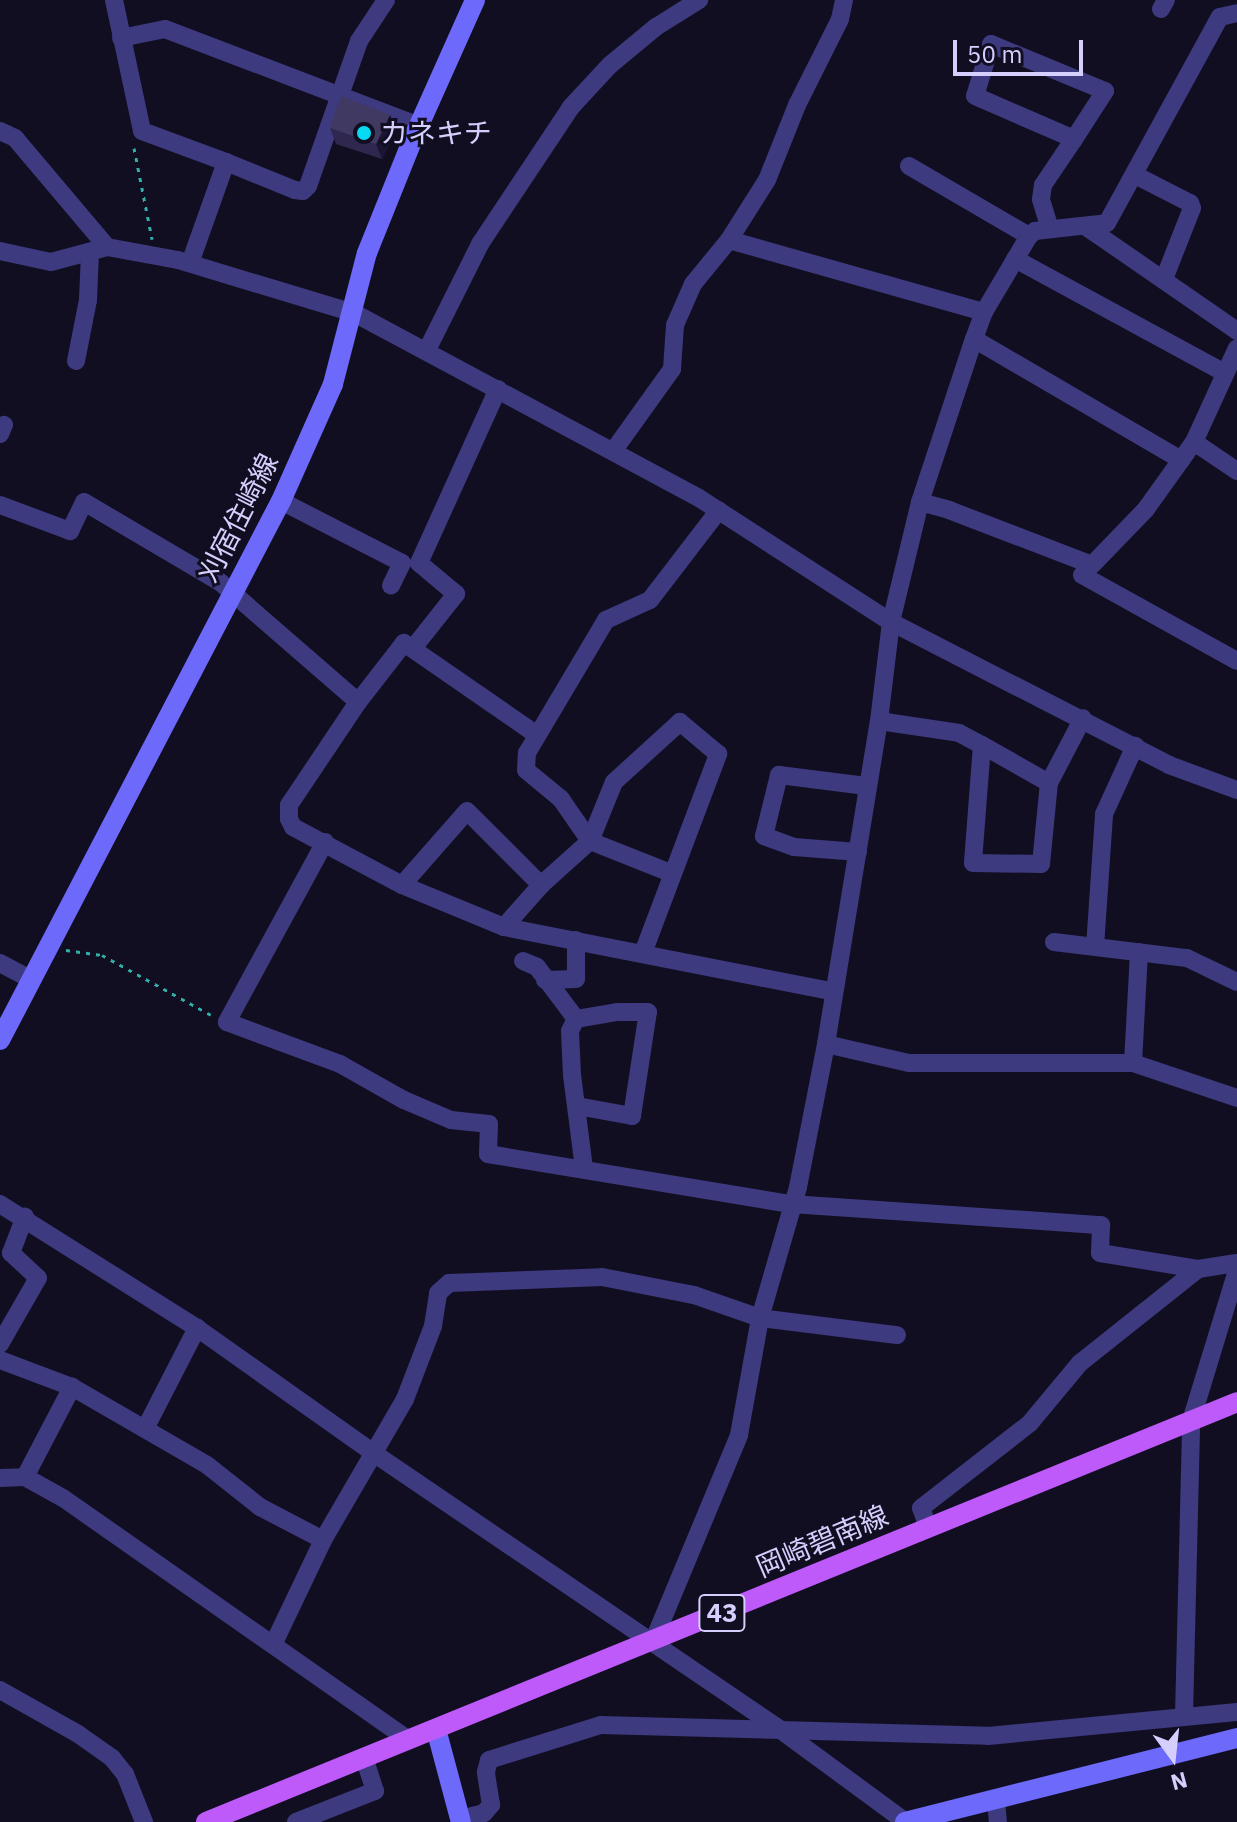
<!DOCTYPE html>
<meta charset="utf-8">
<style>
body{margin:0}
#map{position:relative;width:1237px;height:1822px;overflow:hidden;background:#110e21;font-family:"IBM Plex Sans","Noto Sans JP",sans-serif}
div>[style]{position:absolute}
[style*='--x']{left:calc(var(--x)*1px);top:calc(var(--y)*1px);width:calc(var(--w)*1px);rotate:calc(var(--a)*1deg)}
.path>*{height:3px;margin-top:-1.5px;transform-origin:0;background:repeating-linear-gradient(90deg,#31afa8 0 4px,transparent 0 10px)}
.street>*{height:18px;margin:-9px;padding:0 9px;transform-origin:9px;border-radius:9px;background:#3d3a7f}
.secondary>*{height:20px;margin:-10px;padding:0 10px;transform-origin:10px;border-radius:10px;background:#6d69fb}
.primary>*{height:20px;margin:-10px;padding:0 10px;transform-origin:10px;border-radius:10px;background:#be5afa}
.wall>*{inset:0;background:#2f274e}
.shaded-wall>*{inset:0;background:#1b1534}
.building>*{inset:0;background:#403961}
.dots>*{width:22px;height:22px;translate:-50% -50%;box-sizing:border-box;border:4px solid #110e21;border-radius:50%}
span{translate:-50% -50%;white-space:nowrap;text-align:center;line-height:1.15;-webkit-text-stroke:6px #110e21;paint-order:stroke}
.shield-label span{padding:2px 6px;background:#110e21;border:2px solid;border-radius:6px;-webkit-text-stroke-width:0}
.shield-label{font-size:26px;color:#d5cffe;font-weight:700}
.poi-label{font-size:28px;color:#d5cffe}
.left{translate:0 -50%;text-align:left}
.street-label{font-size:28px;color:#d5cffe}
.north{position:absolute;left:1133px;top:1718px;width:80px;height:80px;-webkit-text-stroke:6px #110e21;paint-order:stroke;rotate:165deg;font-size:22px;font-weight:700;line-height:32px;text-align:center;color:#d5cffe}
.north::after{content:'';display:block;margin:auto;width:28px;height:36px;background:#d5cffe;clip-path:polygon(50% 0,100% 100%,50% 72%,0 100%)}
.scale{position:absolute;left:953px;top:40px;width:130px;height:36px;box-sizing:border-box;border:4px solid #d5cffe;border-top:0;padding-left:10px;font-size:24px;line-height:28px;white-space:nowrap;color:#d5cffe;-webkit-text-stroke:6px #110e21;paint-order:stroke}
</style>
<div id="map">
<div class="path">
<i style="--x:134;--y:148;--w:93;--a:78.8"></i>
<i style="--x:66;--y:950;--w:36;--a:8"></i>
<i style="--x:102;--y:955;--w:124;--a:28.8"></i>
</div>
<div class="street">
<i style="--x:114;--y:0;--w:134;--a:77.9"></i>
<i style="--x:142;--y:131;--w:90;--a:20.3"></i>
<i style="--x:226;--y:162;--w:107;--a:109.6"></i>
<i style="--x:1161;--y:9;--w:10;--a:-61"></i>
<i style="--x:121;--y:38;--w:45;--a:-11.6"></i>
<i style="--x:165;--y:29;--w:272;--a:20.9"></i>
<i style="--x:0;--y:131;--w:17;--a:25"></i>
<i style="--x:15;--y:138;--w:143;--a:49.8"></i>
<i style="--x:226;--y:162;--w:74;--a:22.1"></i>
<i style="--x:295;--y:190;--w:8;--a:7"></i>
<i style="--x:303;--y:191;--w:7;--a:-45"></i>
<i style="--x:308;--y:186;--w:154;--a:-70.6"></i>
<i style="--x:359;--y:41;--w:49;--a:-56.6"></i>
<i style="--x:909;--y:166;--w:139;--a:30.3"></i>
<i style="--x:1135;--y:175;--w:62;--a:27"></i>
<i style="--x:1190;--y:203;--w:5;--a:68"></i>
<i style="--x:1192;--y:208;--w:76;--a:111.5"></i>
<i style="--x:1085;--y:226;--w:185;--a:34.6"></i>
<i style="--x:1050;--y:229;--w:31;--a:-107"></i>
<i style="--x:1041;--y:199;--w:14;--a:-82"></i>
<i style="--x:1043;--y:185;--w:55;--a:-56"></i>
<i style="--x:1074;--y:139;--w:57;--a:-57.1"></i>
<i style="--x:1105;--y:91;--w:123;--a:-157.6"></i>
<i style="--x:991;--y:44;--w:54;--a:107.1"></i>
<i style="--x:975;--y:96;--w:108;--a:23.5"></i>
<i style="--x:729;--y:240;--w:265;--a:15.8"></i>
<i style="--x:0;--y:251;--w:52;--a:12.2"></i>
<i style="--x:51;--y:262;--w:58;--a:-15"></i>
<i style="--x:107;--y:247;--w:72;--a:10.4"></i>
<i style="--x:178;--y:260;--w:184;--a:16.8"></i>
<i style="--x:354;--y:313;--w:391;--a:28.2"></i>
<i style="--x:699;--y:498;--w:229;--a:32.9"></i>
<i style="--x:891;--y:622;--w:313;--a:27.2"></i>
<i style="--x:1169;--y:765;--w:72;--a:20.2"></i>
<i style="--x:1015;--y:259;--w:239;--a:28.5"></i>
<i style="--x:974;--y:339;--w:240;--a:30.3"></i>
<i style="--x:427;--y:350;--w:119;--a:-63.4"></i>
<i style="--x:480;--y:244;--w:164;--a:-56.4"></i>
<i style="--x:571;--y:107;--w:57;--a:-47.1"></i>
<i style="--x:610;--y:65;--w:60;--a:-39.6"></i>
<i style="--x:656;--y:27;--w:51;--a:-32.1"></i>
<i style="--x:76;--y:361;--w:62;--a:-78.9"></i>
<i style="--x:88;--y:300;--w:48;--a:-87.6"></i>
<i style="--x:0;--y:434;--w:10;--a:-66"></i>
<i style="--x:1194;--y:442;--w:103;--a:-65.4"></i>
<i style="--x:614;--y:450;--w:100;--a:-54.4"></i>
<i style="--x:672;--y:369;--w:44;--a:-86.1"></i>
<i style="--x:675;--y:325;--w:45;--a:-66.3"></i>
<i style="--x:693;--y:284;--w:57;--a:-50.7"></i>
<i style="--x:729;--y:240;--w:71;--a:-57.7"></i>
<i style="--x:767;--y:180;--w:81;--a:-68.2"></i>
<i style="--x:797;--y:105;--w:96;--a:-63.4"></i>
<i style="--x:840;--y:19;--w:19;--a:-78"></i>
<i style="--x:281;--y:501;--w:136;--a:27.1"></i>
<i style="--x:402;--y:563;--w:25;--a:116"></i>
<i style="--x:920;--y:502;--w:30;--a:15"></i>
<i style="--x:949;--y:510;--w:153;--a:21"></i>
<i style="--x:1092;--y:565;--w:78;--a:-46"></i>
<i style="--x:1146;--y:509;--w:82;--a:-54.4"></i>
<i style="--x:1194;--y:442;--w:52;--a:34"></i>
<i style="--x:0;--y:505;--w:75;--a:20.4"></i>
<i style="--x:70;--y:531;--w:32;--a:-64"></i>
<i style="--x:84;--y:502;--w:158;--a:30.5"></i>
<i style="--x:220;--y:582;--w:183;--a:41"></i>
<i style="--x:1082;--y:575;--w:177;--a:29"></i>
<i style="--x:414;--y:647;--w:68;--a:-51.6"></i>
<i style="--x:456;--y:594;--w:48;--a:-140"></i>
<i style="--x:419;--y:563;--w:191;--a:-65.6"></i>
<i style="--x:879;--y:721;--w:81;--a:8.5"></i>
<i style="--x:959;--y:733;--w:26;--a:28"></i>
<i style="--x:982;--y:745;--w:118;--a:94.4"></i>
<i style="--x:973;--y:863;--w:68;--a:0.8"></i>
<i style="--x:1041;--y:864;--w:81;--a:-84.4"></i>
<i style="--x:1049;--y:783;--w:73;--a:-62.4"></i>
<i style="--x:537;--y:735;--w:162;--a:-145.3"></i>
<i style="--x:404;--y:643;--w:75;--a:127.9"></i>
<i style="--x:358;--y:702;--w:124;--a:123.8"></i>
<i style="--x:289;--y:805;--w:14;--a:90"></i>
<i style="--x:289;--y:819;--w:9;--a:63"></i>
<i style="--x:293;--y:827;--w:123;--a:28"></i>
<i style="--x:402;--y:885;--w:110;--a:22.4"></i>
<i style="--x:504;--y:927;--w:336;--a:11.1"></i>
<i style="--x:982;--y:745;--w:77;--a:29.6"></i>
<i style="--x:325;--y:842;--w:205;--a:118.6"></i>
<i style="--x:227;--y:1022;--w:121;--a:20.4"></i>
<i style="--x:340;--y:1064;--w:73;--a:29.4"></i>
<i style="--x:404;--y:1100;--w:51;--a:23.1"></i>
<i style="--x:451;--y:1120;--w:38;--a:6"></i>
<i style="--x:489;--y:1124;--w:30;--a:92"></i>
<i style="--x:488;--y:1154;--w:307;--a:9.4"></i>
<i style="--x:791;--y:1204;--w:311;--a:3.9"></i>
<i style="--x:1101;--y:1225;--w:28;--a:92"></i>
<i style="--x:1100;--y:1253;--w:99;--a:9.3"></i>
<i style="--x:858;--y:852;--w:64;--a:-175.5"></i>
<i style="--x:794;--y:847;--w:32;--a:-160"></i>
<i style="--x:764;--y:836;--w:63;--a:-76.2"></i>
<i style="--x:779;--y:775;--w:88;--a:7.2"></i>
<i style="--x:402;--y:885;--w:98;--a:-48.7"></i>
<i style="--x:467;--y:811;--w:105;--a:45"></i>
<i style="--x:504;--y:927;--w:56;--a:-48.6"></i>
<i style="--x:541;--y:885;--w:66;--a:-41.9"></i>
<i style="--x:590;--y:841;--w:51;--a:-124.6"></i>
<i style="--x:561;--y:799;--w:45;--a:-140.4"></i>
<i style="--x:526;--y:770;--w:17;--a:-87"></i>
<i style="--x:527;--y:753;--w:155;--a:-59.3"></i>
<i style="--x:606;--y:620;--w:48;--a:-24.4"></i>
<i style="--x:650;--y:600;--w:113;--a:-52.5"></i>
<i style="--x:1054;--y:942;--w:134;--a:6.9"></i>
<i style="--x:1187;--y:958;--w:55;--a:25.6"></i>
<i style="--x:1095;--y:947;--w:133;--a:-86.1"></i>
<i style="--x:1104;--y:814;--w:75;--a:-65.5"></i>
<i style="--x:643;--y:953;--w:213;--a:-69.3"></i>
<i style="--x:718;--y:754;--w:50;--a:-139.9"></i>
<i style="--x:680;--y:722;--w:89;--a:137.7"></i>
<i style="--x:614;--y:782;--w:64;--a:112.1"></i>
<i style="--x:590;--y:841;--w:87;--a:21.6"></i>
<i style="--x:523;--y:961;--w:15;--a:23"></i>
<i style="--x:537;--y:967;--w:65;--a:53.1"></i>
<i style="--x:0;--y:963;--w:36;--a:28"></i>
<i style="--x:545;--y:980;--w:31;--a:-2"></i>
<i style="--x:576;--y:979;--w:39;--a:-90"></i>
<i style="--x:826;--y:1044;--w:85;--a:12.9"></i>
<i style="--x:909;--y:1063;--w:224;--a:0"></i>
<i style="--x:1133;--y:1063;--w:110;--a:18.6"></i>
<i style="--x:1133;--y:1063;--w:111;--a:-86.9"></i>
<i style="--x:577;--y:1106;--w:56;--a:10.3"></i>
<i style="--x:632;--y:1116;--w:105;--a:-81.3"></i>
<i style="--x:648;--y:1012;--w:31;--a:180"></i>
<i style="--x:617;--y:1012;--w:42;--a:170.3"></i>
<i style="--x:576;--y:1019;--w:13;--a:117"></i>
<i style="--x:570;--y:1031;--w:44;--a:87.4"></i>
<i style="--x:572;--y:1075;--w:95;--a:82.7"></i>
<i style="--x:0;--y:1204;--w:233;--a:32.2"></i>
<i style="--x:197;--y:1328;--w:214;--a:35.3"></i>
<i style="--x:372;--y:1452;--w:496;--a:34.2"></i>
<i style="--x:782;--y:1731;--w:154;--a:36.3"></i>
<i style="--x:0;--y:1344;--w:76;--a:-60.1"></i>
<i style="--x:38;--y:1278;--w:37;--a:-137"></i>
<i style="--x:11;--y:1253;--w:39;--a:-69"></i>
<i style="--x:0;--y:1360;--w:77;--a:20.6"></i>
<i style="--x:72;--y:1387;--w:156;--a:30"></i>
<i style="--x:207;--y:1465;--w:68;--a:38.4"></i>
<i style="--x:260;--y:1507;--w:71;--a:27.6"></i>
<i style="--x:145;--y:1429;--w:114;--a:-62.8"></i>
<i style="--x:25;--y:1477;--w:102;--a:-62.4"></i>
<i style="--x:0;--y:1478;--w:25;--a:-2"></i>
<i style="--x:25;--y:1477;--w:43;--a:28.9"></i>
<i style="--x:63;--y:1498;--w:421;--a:35"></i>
<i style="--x:928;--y:1527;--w:20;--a:-110"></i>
<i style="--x:921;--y:1508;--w:138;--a:-37.9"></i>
<i style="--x:1030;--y:1423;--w:78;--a:-50.2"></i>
<i style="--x:1080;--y:1363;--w:151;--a:-38.5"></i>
<i style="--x:1198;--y:1269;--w:39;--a:-9"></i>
<i style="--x:653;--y:1642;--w:224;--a:-67.4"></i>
<i style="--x:739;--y:1435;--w:119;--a:-79.8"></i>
<i style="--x:760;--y:1318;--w:136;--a:-73.8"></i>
<i style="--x:798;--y:1187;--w:146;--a:-78.9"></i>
<i style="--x:826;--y:1044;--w:327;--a:-80.7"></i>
<i style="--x:879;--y:721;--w:100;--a:-83.1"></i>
<i style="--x:891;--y:622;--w:123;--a:-76.4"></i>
<i style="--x:920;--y:502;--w:172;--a:-71.7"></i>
<i style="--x:974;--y:339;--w:29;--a:-70"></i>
<i style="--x:984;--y:312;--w:88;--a:-59.4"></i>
<i style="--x:1029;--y:236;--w:8;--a:-40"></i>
<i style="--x:1035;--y:231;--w:72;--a:-6.3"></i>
<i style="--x:1107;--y:223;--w:235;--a:-61.3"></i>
<i style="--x:1220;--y:17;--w:17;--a:-13"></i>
<i style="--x:273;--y:1645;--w:116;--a:-64.5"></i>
<i style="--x:323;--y:1540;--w:163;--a:-59.8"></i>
<i style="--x:405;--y:1399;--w:78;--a:-69"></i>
<i style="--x:433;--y:1326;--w:33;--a:-81"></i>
<i style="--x:438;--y:1293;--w:15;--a:-42"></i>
<i style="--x:449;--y:1283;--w:153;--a:-2.2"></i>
<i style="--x:602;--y:1277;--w:94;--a:11.1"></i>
<i style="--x:694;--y:1295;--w:70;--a:19.2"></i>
<i style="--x:760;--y:1318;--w:138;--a:7.1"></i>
<i style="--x:0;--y:1690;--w:90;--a:29.4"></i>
<i style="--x:78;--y:1734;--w:42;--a:35.2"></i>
<i style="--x:112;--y:1758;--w:21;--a:51"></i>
<i style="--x:125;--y:1774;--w:52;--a:68.4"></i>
<i style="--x:1184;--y:1716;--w:295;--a:-88.6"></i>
<i style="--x:1191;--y:1421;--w:157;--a:-73"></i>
<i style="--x:996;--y:1800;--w:22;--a:85"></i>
<i style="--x:460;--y:1819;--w:25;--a:-14"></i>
<i style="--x:484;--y:1813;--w:11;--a:-49"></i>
<i style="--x:491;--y:1805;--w:33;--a:-99"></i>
<i style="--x:486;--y:1772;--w:12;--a:-76"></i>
<i style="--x:489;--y:1760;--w:117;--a:-17.4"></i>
<i style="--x:601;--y:1725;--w:387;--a:1.6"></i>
<i style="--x:988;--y:1736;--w:250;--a:-5.5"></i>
<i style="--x:296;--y:1822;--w:85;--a:-21.4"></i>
<i style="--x:375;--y:1791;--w:36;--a:-108"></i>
</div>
<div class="secondary">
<i style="--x:0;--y:1040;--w:608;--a:-62.47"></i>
<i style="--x:281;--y:501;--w:128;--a:-66"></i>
<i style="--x:333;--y:384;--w:135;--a:-75.5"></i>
<i style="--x:367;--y:253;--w:121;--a:-68.1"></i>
<i style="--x:412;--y:141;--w:154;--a:-65.9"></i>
<i style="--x:436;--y:1729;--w:96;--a:75"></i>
<i style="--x:905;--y:1822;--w:342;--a:-14.2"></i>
</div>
<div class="primary">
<i style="--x:206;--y:1822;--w:1113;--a:-22.16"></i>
</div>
<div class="wall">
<i style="clip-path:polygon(390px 115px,396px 130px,382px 159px,336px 144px,330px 128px)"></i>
</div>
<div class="shaded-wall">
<i style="clip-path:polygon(390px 115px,396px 130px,382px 159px,376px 144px)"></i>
</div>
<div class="building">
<i style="clip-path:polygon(341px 96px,390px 115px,376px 144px,330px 128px)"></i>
</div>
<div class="dots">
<i style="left:364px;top:133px;background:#07daf2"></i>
</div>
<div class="shield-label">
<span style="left:722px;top:1613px">43</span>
</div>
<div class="poi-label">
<span class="left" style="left:380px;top:133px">カネキチ</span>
</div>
<div class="street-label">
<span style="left:238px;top:518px;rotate:-63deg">刈宿住崎線</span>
<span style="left:822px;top:1541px;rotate:-23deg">岡崎碧南線</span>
</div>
<div class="north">N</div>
<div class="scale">50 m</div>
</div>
